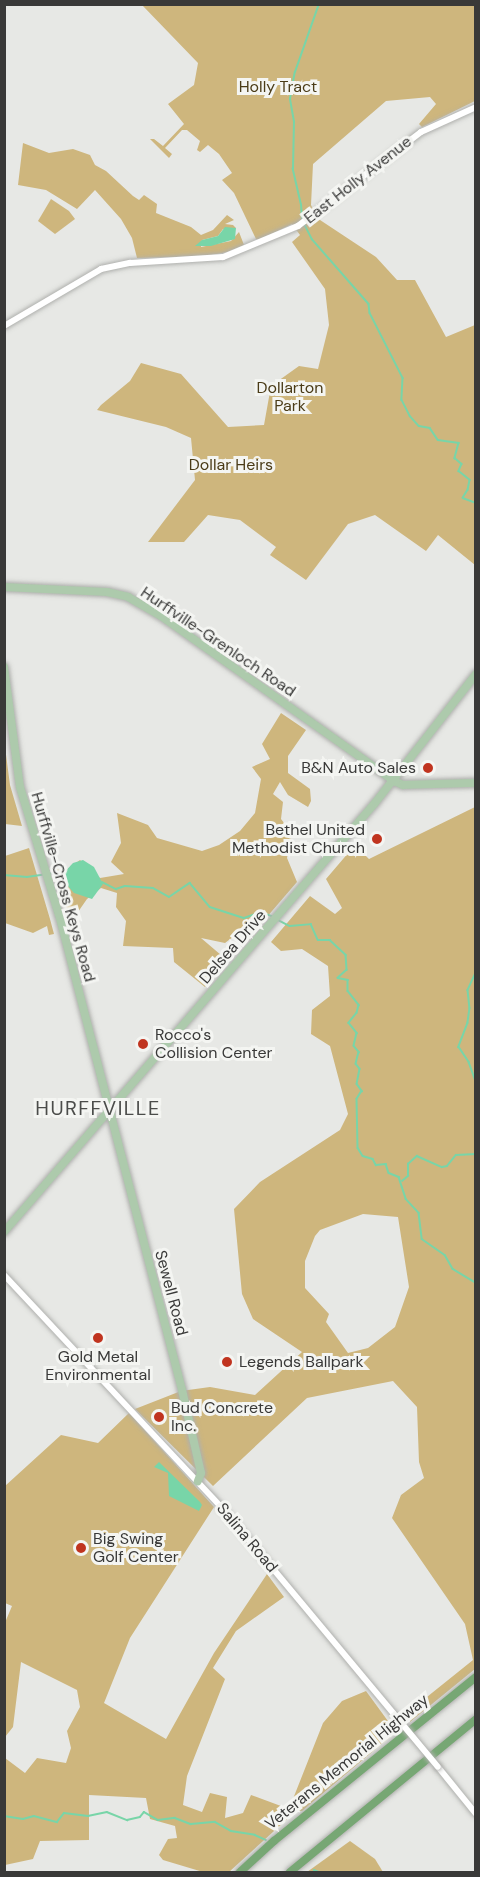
<!DOCTYPE html>
<style>
body{margin:0}
#map{position:relative;width:480px;height:1877px;overflow:hidden;background:#e7e8e5;font-family:"DM Sans",sans-serif}
div>[style]{position:absolute}
[style*='--x']{left:calc(var(--x)*1px);top:calc(var(--y)*1px);width:calc(var(--w)*1px);rotate:calc(var(--a)*1deg)}
.green>*{inset:0;background:#ceb67d}
.water>*{inset:0;background:#78d5a8}
.stream>*{height:1.5px;margin:-0.75px;padding:0 0.75px;transform-origin:0.75px;border-radius:0.75px;background:#78d5a8}
.roads{filter:drop-shadow(0 0 2px #afb0ad) drop-shadow(0 0 2px #afb0ad)}
.minor>*{height:6px;margin:-3px;padding:0 3px;transform-origin:3px;border-radius:3px;background:#fff}
.major>*{height:8px;margin:-4px;padding:0 4px;transform-origin:4px;border-radius:4px;background:#adcaac}
.highway>*{height:8px;margin:-4px;padding:0 4px;transform-origin:4px;border-radius:4px;background:#77a774}
.bridges{filter:drop-shadow(0 0 2px #afb0ad) drop-shadow(0 0 2px #afb0ad)}
.minor-bridge>*{height:6px;margin:-3px;padding:0 3px;transform-origin:3px;border-radius:3px;background:#fff}
.dots>*{width:16px;height:16px;translate:-50% -50%;box-sizing:border-box;border:3px solid #f4f5f2;border-radius:50%}
span{translate:-50% -50%;white-space:nowrap;text-align:center;line-height:1.15;-webkit-text-stroke:6px #f4f5f2;paint-order:stroke}
.park-label{font-size:16px;color:#4a3b17}
.street-label{font-size:16px;color:#393938}
.poi-label{font-size:16px;color:#393938}
.right{translate:-100% -50%;text-align:right}
.left{translate:0 -50%;text-align:left}
.quarter-label{font-size:20px;color:#4b4c4a;letter-spacing:1.5px}
.frame{position:absolute;inset:0;border:6px solid #393938;pointer-events:none}
</style>
<div id="map">
<div class="green">
<i style="clip-path:polygon(142px 5px,475px 5px,475px 101px,422px 127px,419px 124px,436px 104px,430px 97px,386px 101px,313px 164px,311px 205px,317px 218px,376px 257px,397px 280px,415px 280px,446px 337px,475px 325px,475px 565px,438px 535px,426px 551px,375px 515px,348px 524px,306px 580px,270px 555px,276px 547px,240px 520px,208px 515px,184px 542px,148px 542px,195px 480px,191px 438px,166px 427px,97px 410px,101px 405px,130px 381px,141px 363px,181px 374px,228px 427px,264px 425px,271px 386px,299px 366px,318px 369px,329px 325px,325px 289px,292px 242px,300px 235px,292px 224px,261px 239px,256px 239px,234px 193px,222px 180px,232px 173px,219px 154px,208px 145px,200px 152px,197px 150px,200px 141px,187px 130px,182px 130px,165px 148px,172px 154px,169px 158px,150px 139px,154px 139px,163px 146px,184px 124px,168px 104px,194px 85px,198px 63px)"></i>
<i style="clip-path:polygon(23px 143px,49px 153px,73px 149px,90px 155px,95px 165px,106px 171px,133px 196px,139px 200px,144px 195px,157px 204px,156px 213px,191px 227px,201px 235px,213px 230px,227px 215px,234px 220px,225px 224px,233px 225px,236px 228px,223px 229px,218px 236px,202px 240px,201px 247px,231px 241px,239px 232px,244px 245px,227px 252px,206px 256px,137px 258px,132px 238px,121px 219px,95px 190px,77px 209px,46px 190px,18px 185px)"></i>
<i style="clip-path:polygon(51px 199px,69px 211px,75px 219px,55px 234px,38px 221px)"></i>
<i style="clip-path:polygon(281px 713px,306px 730px,288px 756px,288px 773px,310px 789px,311px 801px,308px 807px,288px 795px,280px 782px,273px 794px,283px 802px,281px 819px,292px 833px,287px 858px,297px 882px,254px 932px,242px 930px,225px 943px,201px 938px,228px 961px,205px 987px,174px 962px,173px 948px,123px 946px,126px 921px,116px 907px,117px 893px,101px 888px,87px 899px,71px 922px,55px 869px,65px 871px,80px 860px,100px 878px,124px 874px,111px 862px,121px 843px,117px 813px,148px 825px,157px 838px,202px 851px,219px 845px,240px 831px,255px 813px,261px 779px,252px 767px,270px 759px,262px 744px)"></i>
<i style="clip-path:polygon(4px 739px,10px 785px,22px 826px,5px 824px)"></i>
<i style="clip-path:polygon(evenodd,475px 807px,475px 1669px,410px 1722px,407px 1713px,473px 1660px,465px 1624px,392px 1518px,401px 1495px,424px 1478px,419px 1462px,417px 1407px,393px 1381px,307px 1398px,213px 1486px,135px 1409px,181px 1391px,210px 1387px,255px 1395px,302px 1352px,253px 1319px,242px 1294px,234px 1209px,260px 1182px,340px 1130px,348px 1114px,330px 1046px,311px 1034px,312px 1010px,330px 996px,328px 966px,302px 949px,281px 951px,271px 942px,310px 896px,335px 914px,342px 908px,326px 879px,355px 845px,369px 859px,475px 807px,363px 1214px,398px 1217px,409px 1287px,395px 1327px,368px 1348px,348px 1353px,326px 1322px,329px 1314px,305px 1288px,305px 1261px,315px 1236px,320px 1230px,363px 1214px)"></i>
<i style="clip-path:polygon(29px 848px,50px 919px,54px 934px,49px 935px,47px 926px,33px 933px,5px 923px,5px 856px)"></i>
<i style="clip-path:polygon(129px 1413px,214px 1507px,130px 1638px,104px 1703px,166px 1739px,214px 1653px,267px 1574px,284px 1597px,236px 1631px,213px 1668px,225px 1679px,187px 1776px,183px 1805px,202px 1812px,210px 1793px,227px 1797px,225px 1818px,243px 1813px,251px 1795px,289px 1809px,323px 1723px,342px 1701px,366px 1691px,396px 1732px,302px 1811px,291px 1810px,295px 1812px,229px 1872px,203px 1872px,163px 1860px,159px 1855px,168px 1839px,177px 1838px,175px 1826px,150px 1819px,146px 1798px,89px 1795px,89px 1840px,40px 1841px,33px 1859px,5px 1865px,5px 1758px,25px 1773px,37px 1758px,66px 1763px,71px 1748px,67px 1731px,80px 1707px,77px 1690px,21px 1662px,13px 1727px,5px 1737px,4px 1625px,12px 1606px,5px 1603px,5px 1486px,61px 1435px,98px 1443px)"></i>
<i style="clip-path:polygon(350px 1841px,375px 1859px,383px 1872px,307px 1872px)"></i>
</div>
<div class="water">
<i style="clip-path:polygon(225px 227px,236px 228px,235px 239px,211px 246px,195px 246px,202px 240px,218px 236px)"></i>
<i style="clip-path:polygon(83px 860px,94px 867px,103px 884px,92px 899px,74px 893px,60px 877px,73px 863px)"></i>
<i style="clip-path:polygon(159px 1462px,200px 1502px,202px 1505px,199px 1511px,169px 1496px,168px 1473px,154px 1467px)"></i>
</div>
<div class="stream">
<i style="--x:302;--y:219;--w:14;--a:-94"></i>
<i style="--x:301;--y:205;--w:37;--a:-103"></i>
<i style="--x:293;--y:169;--w:47;--a:-88.8"></i>
<i style="--x:294;--y:122;--w:23;--a:-100"></i>
<i style="--x:290;--y:99;--w:27;--a:-80"></i>
<i style="--x:295;--y:72;--w:72;--a:-70.6"></i>
<i style="--x:304;--y:223;--w:18;--a:63"></i>
<i style="--x:312;--y:239;--w:86;--a:48.8"></i>
<i style="--x:369;--y:304;--w:9;--a:84"></i>
<i style="--x:370;--y:313;--w:73;--a:63.1"></i>
<i style="--x:403;--y:378;--w:22;--a:93"></i>
<i style="--x:402;--y:400;--w:18;--a:63"></i>
<i style="--x:410;--y:416;--w:13;--a:48"></i>
<i style="--x:419;--y:426;--w:11;--a:10"></i>
<i style="--x:430;--y:428;--w:14;--a:56"></i>
<i style="--x:438;--y:440;--w:21;--a:8"></i>
<i style="--x:459;--y:443;--w:16;--a:105"></i>
<i style="--x:455;--y:458;--w:9;--a:41"></i>
<i style="--x:462;--y:464;--w:8;--a:113"></i>
<i style="--x:459;--y:471;--w:14;--a:39"></i>
<i style="--x:470;--y:480;--w:10;--a:101"></i>
<i style="--x:468;--y:490;--w:9;--a:122"></i>
<i style="--x:463;--y:498;--w:14;--a:21"></i>
<i style="--x:50;--y:873;--w:9;--a:13"></i>
<i style="--x:4;--y:875;--w:23;--a:5"></i>
<i style="--x:27;--y:877;--w:15;--a:-8"></i>
<i style="--x:102;--y:882;--w:16;--a:27"></i>
<i style="--x:116;--y:889;--w:9;--a:-18"></i>
<i style="--x:125;--y:886;--w:28;--a:4"></i>
<i style="--x:153;--y:888;--w:18;--a:29"></i>
<i style="--x:169;--y:897;--w:25;--a:-34"></i>
<i style="--x:190;--y:883;--w:31;--a:50"></i>
<i style="--x:210;--y:907;--w:36;--a:18"></i>
<i style="--x:244;--y:918;--w:18;--a:-19"></i>
<i style="--x:261;--y:912;--w:14;--a:21"></i>
<i style="--x:278;--y:920;--w:13;--a:27"></i>
<i style="--x:290;--y:926;--w:21;--a:-5"></i>
<i style="--x:311;--y:924;--w:17;--a:66"></i>
<i style="--x:318;--y:940;--w:12;--a:0"></i>
<i style="--x:330;--y:940;--w:22;--a:43"></i>
<i style="--x:346;--y:955;--w:15;--a:86"></i>
<i style="--x:347;--y:970;--w:12;--a:138"></i>
<i style="--x:338;--y:978;--w:10;--a:11"></i>
<i style="--x:348;--y:980;--w:11;--a:90"></i>
<i style="--x:348;--y:991;--w:18;--a:52"></i>
<i style="--x:359;--y:1005;--w:8;--a:104"></i>
<i style="--x:357;--y:1013;--w:13;--a:129"></i>
<i style="--x:349;--y:1023;--w:13;--a:51"></i>
<i style="--x:357;--y:1033;--w:13;--a:103"></i>
<i style="--x:354;--y:1046;--w:8;--a:50"></i>
<i style="--x:359;--y:1052;--w:12;--a:104"></i>
<i style="--x:356;--y:1064;--w:6;--a:51"></i>
<i style="--x:360;--y:1069;--w:15;--a:101"></i>
<i style="--x:357;--y:1084;--w:9;--a:54"></i>
<i style="--x:362;--y:1091;--w:9;--a:122"></i>
<i style="--x:357;--y:1099;--w:49;--a:88.8"></i>
<i style="--x:358;--y:1148;--w:9;--a:58"></i>
<i style="--x:363;--y:1156;--w:10;--a:17"></i>
<i style="--x:373;--y:1159;--w:7;--a:63"></i>
<i style="--x:376;--y:1165;--w:10;--a:-6"></i>
<i style="--x:386;--y:1164;--w:9;--a:72"></i>
<i style="--x:389;--y:1173;--w:11;--a:22"></i>
<i style="--x:399;--y:1177;--w:23;--a:72"></i>
<i style="--x:406;--y:1199;--w:19;--a:47"></i>
<i style="--x:419;--y:1213;--w:26;--a:83"></i>
<i style="--x:422;--y:1239;--w:28;--a:35"></i>
<i style="--x:445;--y:1255;--w:16;--a:60"></i>
<i style="--x:453;--y:1269;--w:27;--a:31"></i>
<i style="--x:476;--y:973;--w:19;--a:115"></i>
<i style="--x:468;--y:990;--w:18;--a:84"></i>
<i style="--x:470;--y:1008;--w:15;--a:98"></i>
<i style="--x:468;--y:1023;--w:26;--a:111"></i>
<i style="--x:459;--y:1047;--w:18;--a:56"></i>
<i style="--x:469;--y:1062;--w:20;--a:70"></i>
<i style="--x:402;--y:1181;--w:8;--a:-40"></i>
<i style="--x:408;--y:1176;--w:12;--a:-90"></i>
<i style="--x:408;--y:1164;--w:12;--a:-42"></i>
<i style="--x:417;--y:1156;--w:27;--a:24"></i>
<i style="--x:442;--y:1167;--w:5;--a:-11"></i>
<i style="--x:447;--y:1166;--w:14;--a:-51"></i>
<i style="--x:456;--y:1155;--w:20;--a:-3"></i>
<i style="--x:4;--y:1816;--w:19;--a:9"></i>
<i style="--x:23;--y:1819;--w:11;--a:-15"></i>
<i style="--x:34;--y:1816;--w:24;--a:15"></i>
<i style="--x:57;--y:1822;--w:11;--a:-52"></i>
<i style="--x:64;--y:1813;--w:24;--a:7"></i>
<i style="--x:88;--y:1816;--w:19;--a:-12"></i>
<i style="--x:107;--y:1812;--w:22;--a:22"></i>
<i style="--x:127;--y:1820;--w:13;--a:-13"></i>
<i style="--x:140;--y:1817;--w:6;--a:-51"></i>
<i style="--x:144;--y:1812;--w:16;--a:30"></i>
<i style="--x:158;--y:1820;--w:17;--a:-7"></i>
<i style="--x:175;--y:1818;--w:17;--a:21"></i>
<i style="--x:191;--y:1824;--w:24;--a:-5"></i>
<i style="--x:215;--y:1822;--w:18;--a:29"></i>
<i style="--x:231;--y:1831;--w:24;--a:9"></i>
<i style="--x:255;--y:1835;--w:12;--a:24"></i>
<i style="--x:314;--y:1870;--w:5;--a:22"></i>
</div>
<div class="roads">
<div class="minor">
<i style="--x:4;--y:326;--w:113;--a:-30.4"></i>
<i style="--x:101;--y:269;--w:30;--a:-12"></i>
<i style="--x:130;--y:263;--w:93;--a:-3.7"></i>
<i style="--x:223;--y:257;--w:81;--a:-22.5"></i>
<i style="--x:298;--y:226;--w:155;--a:-37.4"></i>
<i style="--x:421;--y:132;--w:60;--a:-24.4"></i>
<i style="--x:4;--y:1275;--w:322;--a:46.9"></i>
<i style="--x:224;--y:1510;--w:272;--a:50.2"></i>
<i style="--x:438;--y:1767;--w:60;--a:51"></i>
</div>
<div class="major">
<i style="--x:4;--y:587;--w:103;--a:2.8"></i>
<i style="--x:107;--y:592;--w:22;--a:13"></i>
<i style="--x:128;--y:597;--w:38;--a:30"></i>
<i style="--x:161;--y:616;--w:286;--a:35.3"></i>
<i style="--x:394;--y:781;--w:10;--a:24"></i>
<i style="--x:403;--y:785;--w:73;--a:-1.6"></i>
<i style="--x:4;--y:667;--w:121;--a:82.4"></i>
<i style="--x:20;--y:787;--w:141;--a:73.1"></i>
<i style="--x:61;--y:922;--w:483;--a:75.5"></i>
<i style="--x:182;--y:1390;--w:85;--a:77.1"></i>
<i style="--x:201;--y:1473;--w:9;--a:111"></i>
<i style="--x:4;--y:1232;--w:567;--a:-49.15"></i>
<i style="--x:375;--y:803;--w:164;--a:-51.9"></i>
</div>
<div class="highway">
<i style="--x:240;--y:1872;--w:46;--a:-42.4"></i>
<i style="--x:274;--y:1841;--w:260;--a:-39.1"></i>
<i style="--x:290;--y:1872;--w:241;--a:-39.4"></i>
</div>
</div>
<div class="bridges">
<div class="minor-bridge">
<i style="--x:398;--y:1719;--w:62;--a:50.2"></i>
</div>
</div>
<div class="dots">
<i style="left:428px;top:768px;background:#c0341f"></i>
<i style="left:377px;top:839px;background:#c0341f"></i>
<i style="left:143px;top:1044px;background:#c0341f"></i>
<i style="left:98px;top:1338px;background:#c0341f"></i>
<i style="left:227px;top:1362px;background:#c0341f"></i>
<i style="left:159px;top:1417px;background:#c0341f"></i>
<i style="left:81px;top:1548px;background:#c0341f"></i>
</div>
<div class="park-label">
<span style="left:278px;top:87px">Holly Tract</span>
<span style="left:290px;top:397px">Dollarton<br>Park</span>
<span style="left:231px;top:465px">Dollar Heirs</span>
</div>
<div class="street-label">
<span style="left:358px;top:180px;rotate:-38deg">East Holly Avenue</span>
<span style="left:218px;top:642px;rotate:34deg">Hurffville-Grenloch Road</span>
<span style="left:63px;top:887px;rotate:74deg">Hurffville-Cross Keys Road</span>
<span style="left:233px;top:947px;rotate:-49deg">Delsea Drive</span>
<span style="left:171px;top:1293px;rotate:75deg">Sewell Road</span>
<span style="left:247px;top:1538px;rotate:50deg">Salina Road</span>
<span style="left:347px;top:1762px;rotate:-39deg">Veterans Memorial Highway</span>
</div>
<div class="poi-label">
<span class="right" style="left:416px;top:768px">B&amp;N Auto Sales</span>
<span class="right" style="left:365px;top:839px">Bethel United<br>Methodist Church</span>
<span class="left" style="left:155px;top:1044px">Rocco's<br>Collision Center</span>
<span style="left:98px;top:1366px">Gold Metal<br>Environmental</span>
<span class="left" style="left:239px;top:1362px">Legends Ballpark</span>
<span class="left" style="left:171px;top:1417px">Bud Concrete<br>Inc.</span>
<span class="left" style="left:93px;top:1548px">Big Swing<br>Golf Center</span>
</div>
<div class="quarter-label">
<span style="left:98px;top:1108px">HURFFVILLE</span>
</div>
<div class="frame"></div>
</div>
